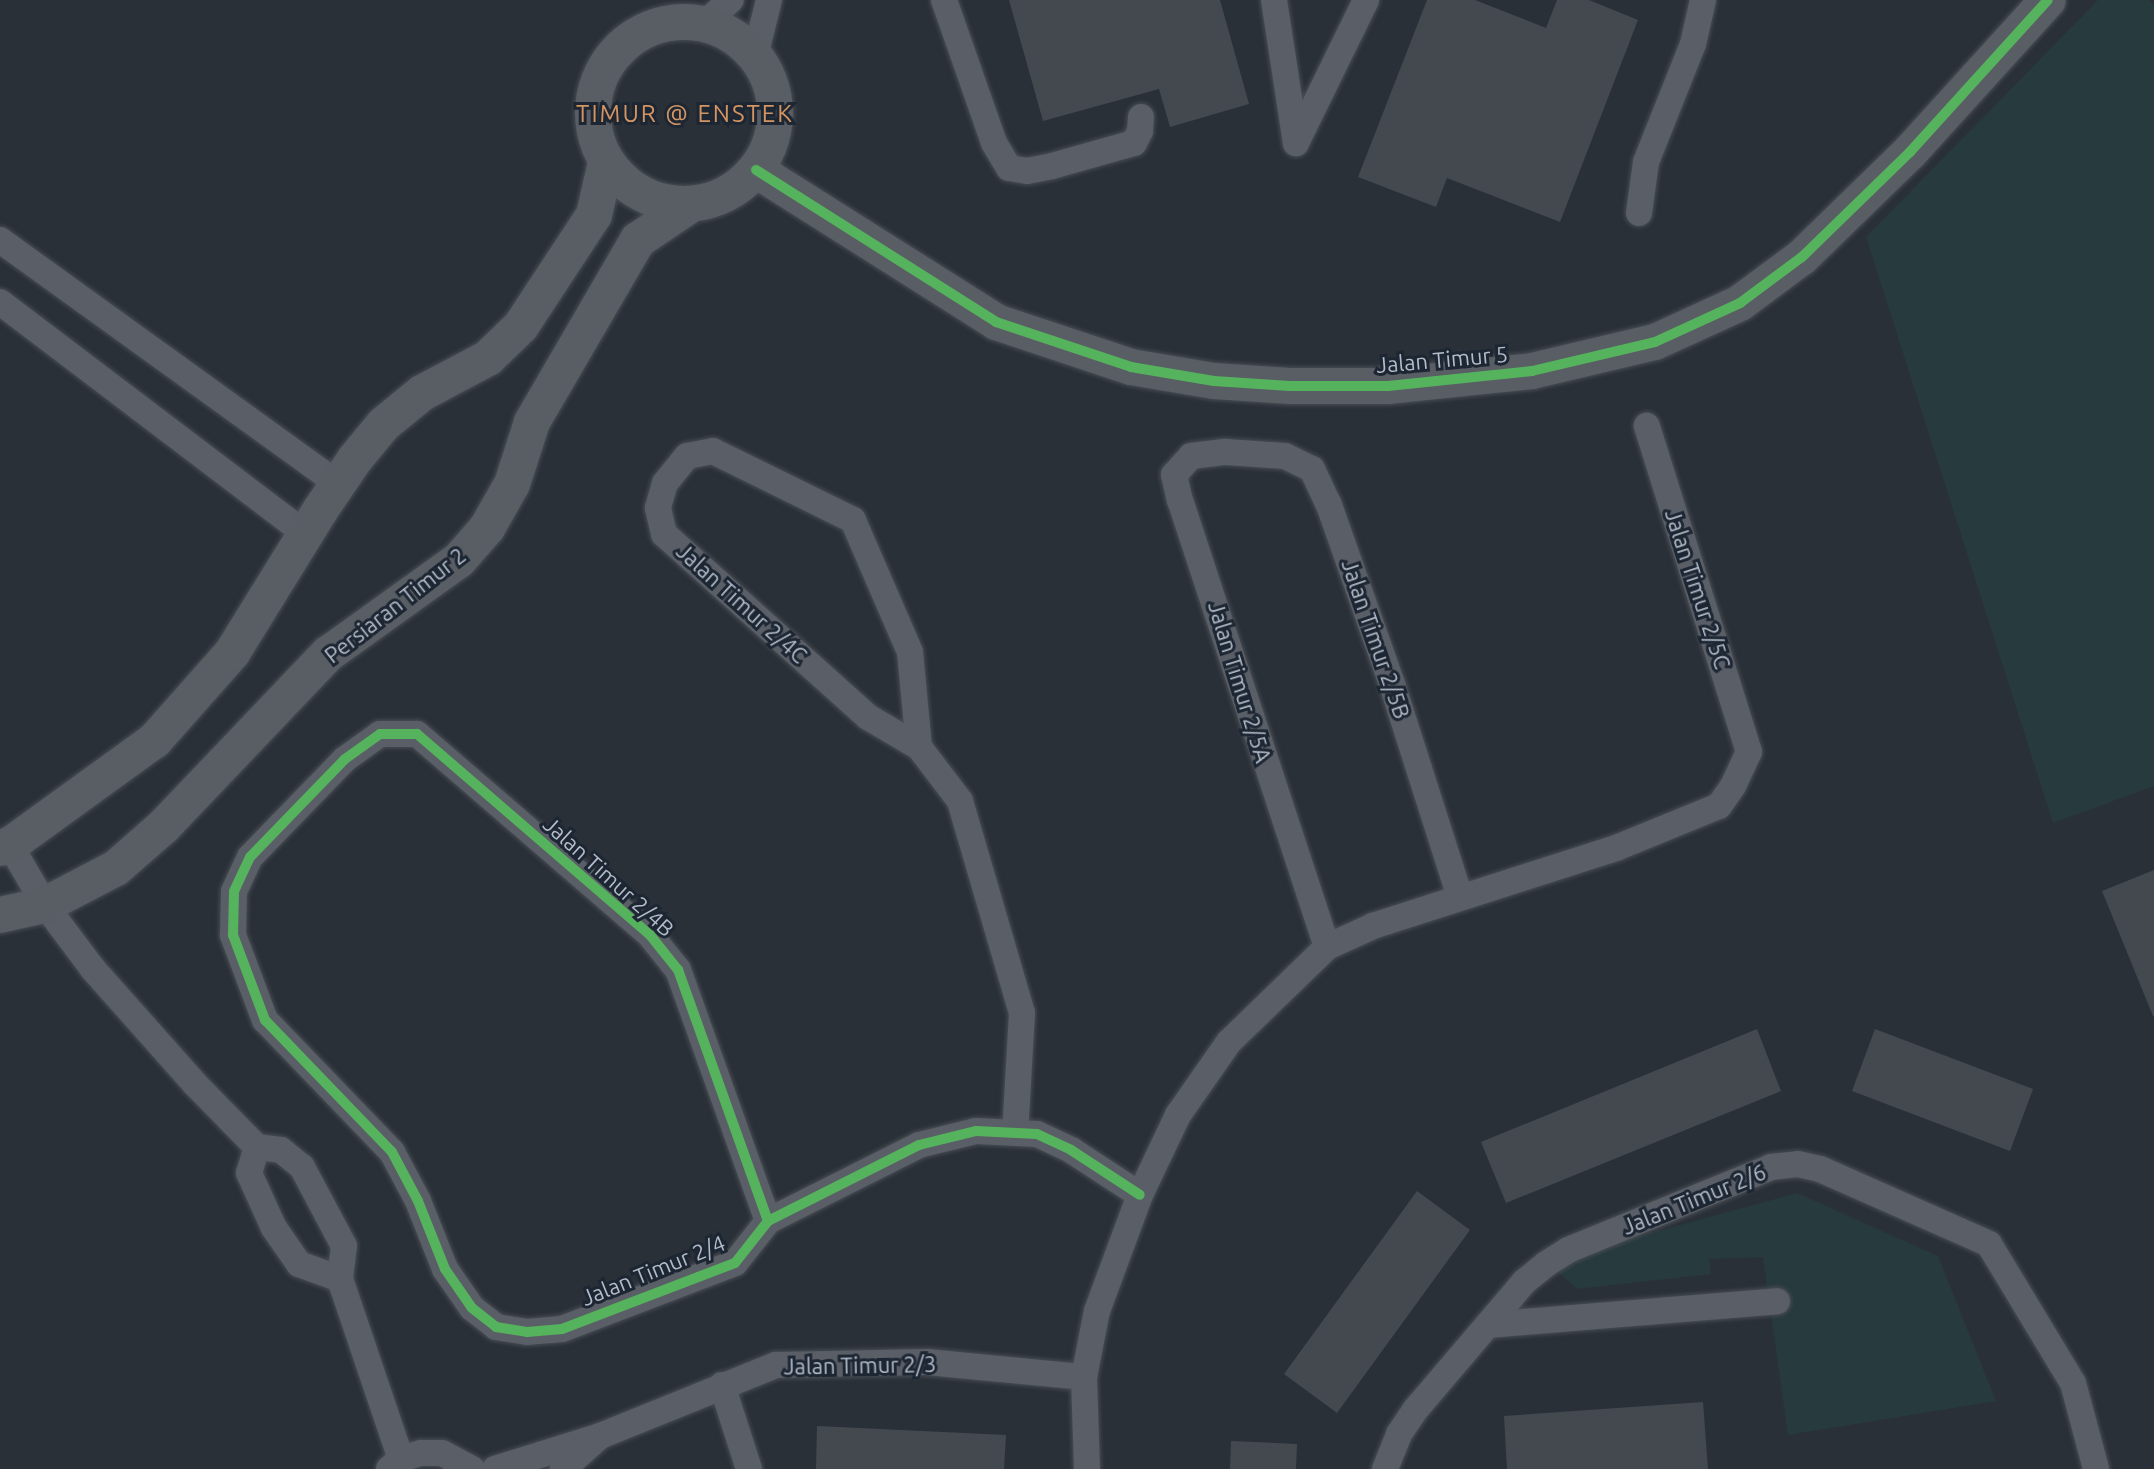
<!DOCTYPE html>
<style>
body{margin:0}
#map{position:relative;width:2154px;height:1469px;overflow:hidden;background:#2a3038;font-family:Ubuntu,sans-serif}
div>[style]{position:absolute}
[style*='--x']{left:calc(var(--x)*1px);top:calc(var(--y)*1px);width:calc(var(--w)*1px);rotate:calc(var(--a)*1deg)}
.green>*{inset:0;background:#273a3e}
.building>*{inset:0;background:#444950}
.roads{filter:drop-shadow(0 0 2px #484c53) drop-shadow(0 0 2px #484c53)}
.street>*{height:26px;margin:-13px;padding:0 13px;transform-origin:13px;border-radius:13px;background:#5a5e66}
.secondary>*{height:36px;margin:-18px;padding:0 18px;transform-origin:18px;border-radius:18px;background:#595d64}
.secondary>.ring{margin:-18px;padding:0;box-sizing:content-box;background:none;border:36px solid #595d64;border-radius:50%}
.cycleway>*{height:10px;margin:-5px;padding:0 5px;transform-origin:5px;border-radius:5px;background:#56b35d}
span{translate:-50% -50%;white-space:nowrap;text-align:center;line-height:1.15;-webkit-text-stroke:6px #1d2633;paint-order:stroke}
.street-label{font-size:22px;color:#b4bcc9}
.neighbourhood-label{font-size:24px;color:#d59563;letter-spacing:2px}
</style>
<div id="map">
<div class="green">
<i style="clip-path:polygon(2098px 0,2149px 0,2154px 5px,2154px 786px,2053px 823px,1866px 237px)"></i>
<i style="clip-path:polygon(1797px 1193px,1938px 1256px,1996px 1401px,1788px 1435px,1763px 1257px,1709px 1259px,1711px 1274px,1577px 1289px,1558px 1272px,1574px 1254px)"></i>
</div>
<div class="building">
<i style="clip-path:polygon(1009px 0,1220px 0,1249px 104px,1170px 127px,1159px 89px,1043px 121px)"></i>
<i style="clip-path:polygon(1427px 0,1475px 0,1546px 28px,1557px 0,1589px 0,1638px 20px,1560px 222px,1447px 178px,1436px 207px,1358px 177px)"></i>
<i style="clip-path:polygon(2154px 870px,2154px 1016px,2153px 1016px,2102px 891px)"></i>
<i style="clip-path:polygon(1757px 1029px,1781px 1091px,1506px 1203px,1481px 1142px)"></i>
<i style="clip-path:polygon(1875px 1029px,2033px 1089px,2010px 1151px,1852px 1091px)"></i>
<i style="clip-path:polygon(1417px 1191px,1470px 1230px,1337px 1413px,1284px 1374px)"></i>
<i style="clip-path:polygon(1703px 1402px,1708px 1469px,1507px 1469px,1504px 1416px)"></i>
<i style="clip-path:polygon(817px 1426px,1006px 1435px,1004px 1469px,816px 1469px)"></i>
<i style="clip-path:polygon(1231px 1441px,1297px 1444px,1296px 1469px,1230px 1469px)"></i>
</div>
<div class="roads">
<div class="street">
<i style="--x:944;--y:0;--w:151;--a:70.7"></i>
<i style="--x:994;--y:143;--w:29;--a:59"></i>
<i style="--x:1009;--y:168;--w:18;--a:9"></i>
<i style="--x:1027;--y:171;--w:25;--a:-11"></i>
<i style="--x:1052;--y:166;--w:85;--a:-15.7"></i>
<i style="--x:1134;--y:143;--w:13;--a:-63"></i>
<i style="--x:1140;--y:131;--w:14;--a:-86"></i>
<i style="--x:1274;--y:0;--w:145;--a:81.3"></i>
<i style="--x:704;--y:24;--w:36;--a:-42"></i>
<i style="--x:755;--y:56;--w:58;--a:-76"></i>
<i style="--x:1296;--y:143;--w:159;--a:-63.9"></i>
<i style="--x:1639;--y:213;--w:51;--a:-82.2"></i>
<i style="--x:1646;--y:162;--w:127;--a:-68.3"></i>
<i style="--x:1693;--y:44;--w:45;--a:-77.2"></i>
<i style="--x:0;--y:240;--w:417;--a:35.8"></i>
<i style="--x:0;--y:302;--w:384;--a:37.2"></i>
<i style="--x:919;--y:747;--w:95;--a:-95.4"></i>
<i style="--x:910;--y:652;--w:144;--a:-113.4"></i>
<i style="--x:853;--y:520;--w:156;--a:-153.8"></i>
<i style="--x:713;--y:451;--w:26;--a:169"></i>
<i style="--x:687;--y:456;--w:35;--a:129"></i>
<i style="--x:665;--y:483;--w:26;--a:106"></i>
<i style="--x:658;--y:508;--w:27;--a:77"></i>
<i style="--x:664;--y:534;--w:274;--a:41.9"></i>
<i style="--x:868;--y:717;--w:59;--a:30.5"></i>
<i style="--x:919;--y:747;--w:68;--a:52.8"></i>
<i style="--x:960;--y:801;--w:221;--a:73.7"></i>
<i style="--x:1022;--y:1013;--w:120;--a:93.3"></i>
<i style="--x:10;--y:845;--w:69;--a:59.7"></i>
<i style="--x:45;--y:905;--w:80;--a:53.1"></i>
<i style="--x:93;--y:969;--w:154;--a:48.4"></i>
<i style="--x:195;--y:1084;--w:88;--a:45.5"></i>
<i style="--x:257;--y:1147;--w:24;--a:7"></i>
<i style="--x:281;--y:1150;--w:27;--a:39"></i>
<i style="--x:302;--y:1167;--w:89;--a:62"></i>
<i style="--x:344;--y:1246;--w:33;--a:97"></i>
<i style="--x:340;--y:1279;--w:190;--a:71.3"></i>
<i style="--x:1327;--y:947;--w:470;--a:-108.2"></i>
<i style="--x:1180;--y:501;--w:27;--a:-103"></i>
<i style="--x:1174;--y:475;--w:25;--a:-48"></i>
<i style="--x:1191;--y:456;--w:35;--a:-7"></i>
<i style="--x:1226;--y:452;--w:59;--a:3.9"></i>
<i style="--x:1285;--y:456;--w:30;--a:26"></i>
<i style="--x:1312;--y:469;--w:40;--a:65"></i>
<i style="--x:1329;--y:505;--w:190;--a:70.6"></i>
<i style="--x:1392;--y:684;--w:224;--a:72.3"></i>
<i style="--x:257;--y:1147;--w:27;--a:107"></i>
<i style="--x:249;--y:1173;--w:60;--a:65.6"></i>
<i style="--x:274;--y:1228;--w:44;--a:55.2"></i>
<i style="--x:299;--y:1264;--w:44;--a:20.1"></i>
<i style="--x:768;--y:1221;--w:267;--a:-109.7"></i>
<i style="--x:678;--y:970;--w:45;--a:-128.7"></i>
<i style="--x:650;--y:935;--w:308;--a:-139.2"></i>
<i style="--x:417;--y:734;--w:37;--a:180"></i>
<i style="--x:380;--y:734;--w:43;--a:144.5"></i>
<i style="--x:345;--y:759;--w:136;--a:134.1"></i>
<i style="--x:250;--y:857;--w:38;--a:115"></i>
<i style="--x:234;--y:892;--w:43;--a:91.3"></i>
<i style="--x:233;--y:935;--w:91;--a:69.4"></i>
<i style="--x:265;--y:1020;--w:183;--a:46.1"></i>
<i style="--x:392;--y:1152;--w:55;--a:62"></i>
<i style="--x:418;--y:1201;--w:73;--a:68.3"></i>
<i style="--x:445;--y:1269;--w:47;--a:55.3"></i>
<i style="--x:472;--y:1308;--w:31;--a:38"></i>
<i style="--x:496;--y:1327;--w:31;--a:9"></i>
<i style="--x:527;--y:1332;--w:35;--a:-5"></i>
<i style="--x:562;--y:1329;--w:185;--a:-20.9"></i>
<i style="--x:735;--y:1263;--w:53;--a:-51.8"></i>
<i style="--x:768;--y:1221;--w:169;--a:-26.7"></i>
<i style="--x:919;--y:1145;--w:59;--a:-13.8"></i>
<i style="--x:976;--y:1131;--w:61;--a:2.8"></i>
<i style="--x:1037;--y:1134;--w:38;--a:25"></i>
<i style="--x:1071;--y:1150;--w:82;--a:33.1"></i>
<i style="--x:1488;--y:1325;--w:290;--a:-4.7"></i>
<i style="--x:722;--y:1385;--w:88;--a:72.2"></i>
<i style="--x:600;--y:1436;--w:190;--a:-22"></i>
<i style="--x:776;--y:1365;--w:151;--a:-1.1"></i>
<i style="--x:927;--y:1362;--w:158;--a:5.5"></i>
<i style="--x:389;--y:1469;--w:16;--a:-40"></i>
<i style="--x:401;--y:1459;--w:21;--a:-17"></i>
<i style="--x:421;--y:1453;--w:21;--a:0"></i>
<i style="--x:442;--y:1453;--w:34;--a:28"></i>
<i style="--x:495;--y:1469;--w:110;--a:-17.4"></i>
<i style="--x:600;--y:1436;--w:50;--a:138.3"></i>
<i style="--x:1087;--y:1469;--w:92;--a:-91.9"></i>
<i style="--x:1084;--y:1377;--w:67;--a:-78.9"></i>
<i style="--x:1097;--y:1311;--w:124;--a:-69.7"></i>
<i style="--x:1140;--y:1195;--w:89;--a:-64.6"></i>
<i style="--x:1178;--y:1115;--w:89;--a:-55.1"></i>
<i style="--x:1229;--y:1042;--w:136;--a:-44.1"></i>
<i style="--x:1327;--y:947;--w:51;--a:-24.5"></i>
<i style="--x:1373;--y:926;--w:255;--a:-17.8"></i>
<i style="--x:1616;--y:848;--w:111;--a:-22.2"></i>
<i style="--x:1719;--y:806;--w:24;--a:-55"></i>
<i style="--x:1733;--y:786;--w:38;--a:-65"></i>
<i style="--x:1749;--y:752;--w:342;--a:-107.4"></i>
<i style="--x:1385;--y:1469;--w:38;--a:-68"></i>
<i style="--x:1399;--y:1434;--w:30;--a:-56"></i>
<i style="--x:1416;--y:1409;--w:167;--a:-49.6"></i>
<i style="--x:1524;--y:1282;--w:28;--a:-39"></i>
<i style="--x:1546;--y:1264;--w:26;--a:-32"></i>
<i style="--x:1568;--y:1250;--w:219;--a:-22.2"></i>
<i style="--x:1771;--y:1167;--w:27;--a:-6"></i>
<i style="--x:1798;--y:1164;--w:23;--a:13"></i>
<i style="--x:1820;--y:1169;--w:185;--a:23.9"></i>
<i style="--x:1989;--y:1244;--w:162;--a:58.9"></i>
<i style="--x:2073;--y:1383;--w:89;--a:75"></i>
</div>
<div class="secondary">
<i class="ring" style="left:593px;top:22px;width:146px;height:146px"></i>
<i style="--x:756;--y:170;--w:284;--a:32.3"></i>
<i style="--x:996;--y:322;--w:142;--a:18.4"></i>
<i style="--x:1131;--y:367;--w:84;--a:9.6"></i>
<i style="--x:1214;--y:381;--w:76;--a:3.8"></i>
<i style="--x:1290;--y:386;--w:98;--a:0"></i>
<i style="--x:1388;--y:386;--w:145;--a:-5.9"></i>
<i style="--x:1532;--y:371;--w:126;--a:-13.3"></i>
<i style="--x:1655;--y:342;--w:94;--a:-24.6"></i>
<i style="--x:1740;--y:303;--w:77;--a:-36.6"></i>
<i style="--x:1802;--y:257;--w:151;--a:-44.2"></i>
<i style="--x:1910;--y:152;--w:205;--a:-47.8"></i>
<i style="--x:0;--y:848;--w:10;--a:-17"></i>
<i style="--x:10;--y:845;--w:179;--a:-35.9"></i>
<i style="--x:155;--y:740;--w:116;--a:-48.5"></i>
<i style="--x:232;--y:653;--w:169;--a:-58.3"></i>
<i style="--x:321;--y:509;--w:60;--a:-55.8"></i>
<i style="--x:355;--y:459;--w:45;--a:-50.4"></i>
<i style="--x:384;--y:424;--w:49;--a:-39.2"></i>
<i style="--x:422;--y:393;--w:75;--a:-27.9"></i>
<i style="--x:488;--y:358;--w:46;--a:-44.1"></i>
<i style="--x:521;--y:326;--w:133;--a:-56.7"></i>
<i style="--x:594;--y:215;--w:54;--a:-77.2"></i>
<i style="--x:0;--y:915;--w:46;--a:-12.5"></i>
<i style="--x:45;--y:905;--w:80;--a:-27.5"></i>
<i style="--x:116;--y:868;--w:64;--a:-41.2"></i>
<i style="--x:164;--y:826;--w:238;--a:-46.4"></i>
<i style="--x:328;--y:654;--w:161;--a:-35.7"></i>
<i style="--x:459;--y:560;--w:43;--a:-48.8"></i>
<i style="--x:487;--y:528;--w:51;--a:-60.4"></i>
<i style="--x:512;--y:484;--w:65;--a:-72.1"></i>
<i style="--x:532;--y:422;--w:211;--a:-59.8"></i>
<i style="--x:638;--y:240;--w:63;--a:-33.9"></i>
</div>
</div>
<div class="cycleway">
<i style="--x:756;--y:170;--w:284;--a:32.3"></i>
<i style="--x:996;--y:322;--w:142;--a:18.4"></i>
<i style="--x:1131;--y:367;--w:84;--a:9.6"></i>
<i style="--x:1214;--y:381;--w:76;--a:3.8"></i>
<i style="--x:1290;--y:386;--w:98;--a:0"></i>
<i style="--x:1388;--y:386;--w:145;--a:-5.9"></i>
<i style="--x:1532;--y:371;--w:126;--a:-13.3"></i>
<i style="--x:1655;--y:342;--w:94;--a:-24.6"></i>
<i style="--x:1740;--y:303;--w:77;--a:-36.6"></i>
<i style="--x:1802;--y:257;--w:151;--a:-44.2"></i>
<i style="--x:1910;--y:152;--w:205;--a:-47.8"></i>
<i style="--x:768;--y:1221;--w:267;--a:-109.7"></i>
<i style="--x:678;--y:970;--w:45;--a:-128.7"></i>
<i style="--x:650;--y:935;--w:308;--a:-139.2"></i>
<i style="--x:417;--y:734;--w:37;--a:180"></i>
<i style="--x:380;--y:734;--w:43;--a:144.5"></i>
<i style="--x:345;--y:759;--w:136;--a:134.1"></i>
<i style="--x:250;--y:857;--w:38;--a:115"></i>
<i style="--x:234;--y:892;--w:43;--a:91.3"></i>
<i style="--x:233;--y:935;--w:91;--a:69.4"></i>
<i style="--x:265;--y:1020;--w:183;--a:46.1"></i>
<i style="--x:392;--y:1152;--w:55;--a:62"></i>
<i style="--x:418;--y:1201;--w:73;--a:68.3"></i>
<i style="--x:445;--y:1269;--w:47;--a:55.3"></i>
<i style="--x:472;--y:1308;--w:31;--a:38"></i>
<i style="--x:496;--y:1327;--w:31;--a:9"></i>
<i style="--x:527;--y:1332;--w:35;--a:-5"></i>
<i style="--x:562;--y:1329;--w:185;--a:-20.9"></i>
<i style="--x:735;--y:1263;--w:53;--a:-51.8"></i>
<i style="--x:768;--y:1221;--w:169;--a:-26.7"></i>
<i style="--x:919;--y:1145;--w:59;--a:-13.8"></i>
<i style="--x:976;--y:1131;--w:61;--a:2.8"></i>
<i style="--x:1037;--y:1134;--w:38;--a:25"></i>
<i style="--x:1071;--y:1150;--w:82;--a:33.1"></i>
</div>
<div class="street-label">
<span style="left:1442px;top:359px;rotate:-5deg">Jalan Timur 5</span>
<span style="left:1698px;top:589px;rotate:72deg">Jalan Timur 2/5C</span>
<span style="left:742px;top:603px;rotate:42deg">Jalan Timur 2/4C</span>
<span style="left:395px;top:605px;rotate:-38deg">Persiaran Timur 2</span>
<span style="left:1376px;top:639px;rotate:71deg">Jalan Timur 2/5B</span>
<span style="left:1240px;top:682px;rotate:73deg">Jalan Timur 2/5A</span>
<span style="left:609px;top:876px;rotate:42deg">Jalan Timur 2/4B</span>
<span style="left:1694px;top:1199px;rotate:-22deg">Jalan Timur 2/6</span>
<span style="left:653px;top:1270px;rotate:-22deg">Jalan Timur 2/4</span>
<span style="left:860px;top:1365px;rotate:-1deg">Jalan Timur 2/3</span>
</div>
<div class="neighbourhood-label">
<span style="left:685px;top:114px">TIMUR @ ENSTEK</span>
</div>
</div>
